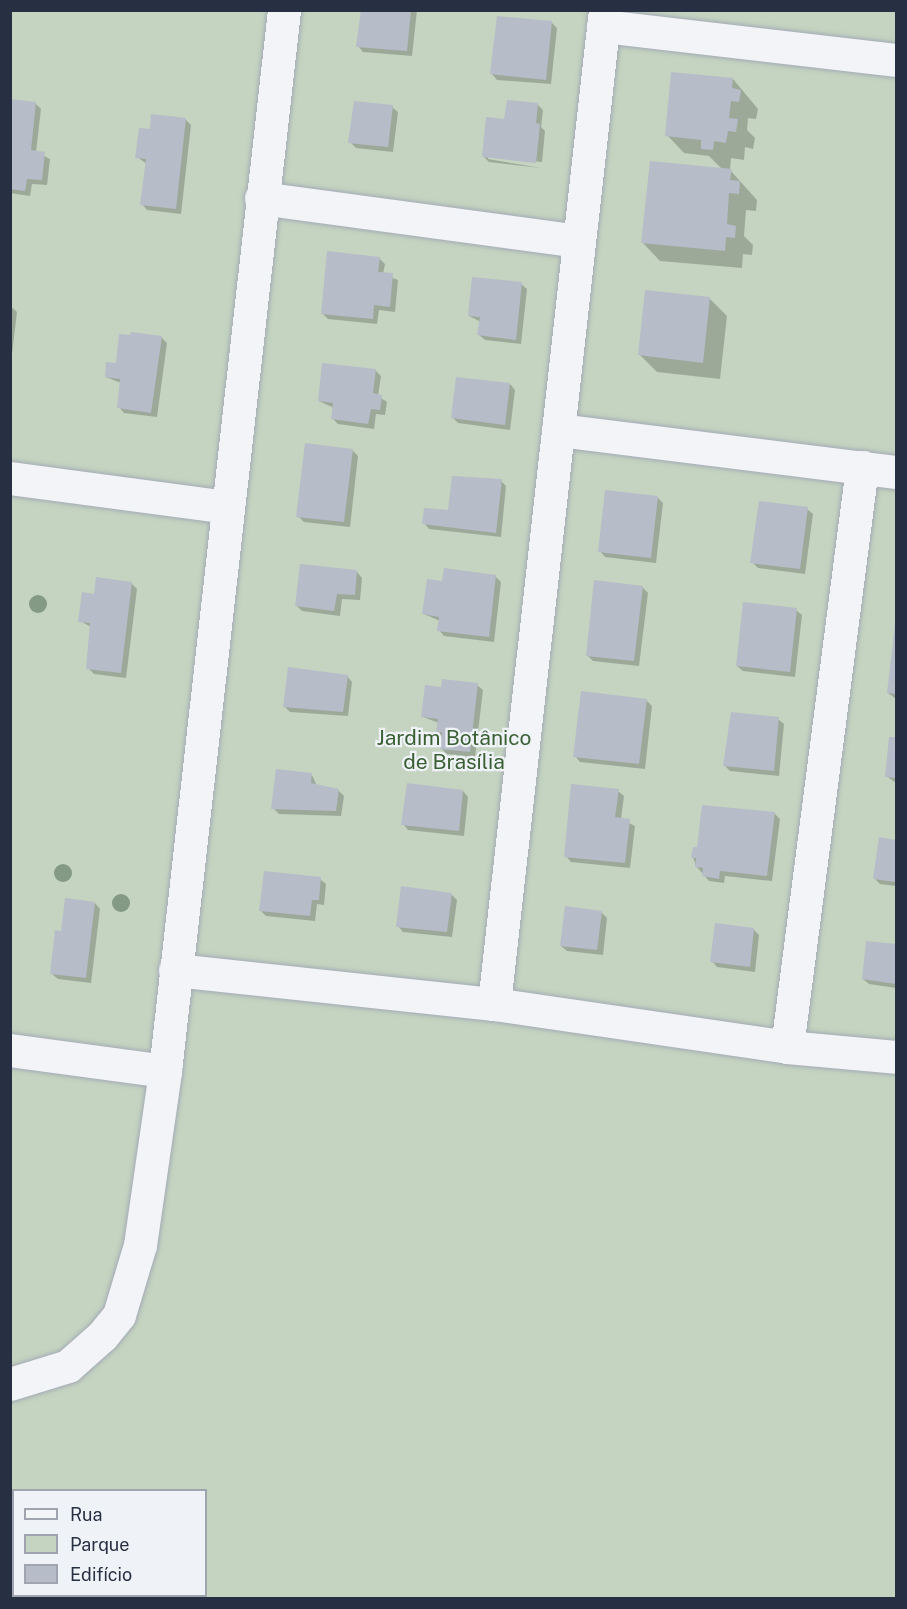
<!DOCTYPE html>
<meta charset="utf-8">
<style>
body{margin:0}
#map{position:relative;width:907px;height:1609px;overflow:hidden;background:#dfe3ea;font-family:"Public Sans",sans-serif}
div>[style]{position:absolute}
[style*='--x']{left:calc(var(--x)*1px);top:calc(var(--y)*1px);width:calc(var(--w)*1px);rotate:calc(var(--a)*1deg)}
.green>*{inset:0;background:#c4d4c0}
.shadow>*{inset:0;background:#0003}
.building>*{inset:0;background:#b6bcc8}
.roads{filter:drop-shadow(0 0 2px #a4aab5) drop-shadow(0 0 2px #a4aab5)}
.minor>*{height:33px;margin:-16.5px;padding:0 16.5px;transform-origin:16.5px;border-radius:16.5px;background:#f2f4f8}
.trees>*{width:18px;height:18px;margin:-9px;border-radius:50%;background:#849a85}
span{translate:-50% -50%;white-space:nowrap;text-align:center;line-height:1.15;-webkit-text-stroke:4.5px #eff2f7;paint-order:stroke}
.park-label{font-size:21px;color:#3a5f33}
.frame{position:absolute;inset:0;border:12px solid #273043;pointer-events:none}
.legend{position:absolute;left:12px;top:1489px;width:195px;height:108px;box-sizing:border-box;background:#eff2f7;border:2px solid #9fa4af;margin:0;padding:8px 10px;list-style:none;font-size:18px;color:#273043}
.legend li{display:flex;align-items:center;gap:12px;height:30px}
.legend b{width:30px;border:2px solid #9fa4af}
</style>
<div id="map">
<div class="green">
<i style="clip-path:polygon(evenodd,11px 11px,896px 11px,896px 1598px,11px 1598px,11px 11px,14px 1490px,206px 1490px,206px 1596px,14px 1596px,14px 1490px)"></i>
</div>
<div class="shadow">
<i style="clip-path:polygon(362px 10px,417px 10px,412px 56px,363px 52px,358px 46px)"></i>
<i style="clip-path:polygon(551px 22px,557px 28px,551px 84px,497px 80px,492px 74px)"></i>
<i style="clip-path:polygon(733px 79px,758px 109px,756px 119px,748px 118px,747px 130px,755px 138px,753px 149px,745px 147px,744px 160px,731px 158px,730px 170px,757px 200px,756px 211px,746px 210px,744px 236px,753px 245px,752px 255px,743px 254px,742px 268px,660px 261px,643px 243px,723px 170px,709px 156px,684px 153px,667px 135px)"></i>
<i style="clip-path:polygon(10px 101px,35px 103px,41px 109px,36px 152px,50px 159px,47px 185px,32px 184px,30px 196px,10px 193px)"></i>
<i style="clip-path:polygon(537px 104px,543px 110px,541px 127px,545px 131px,542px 162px,488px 156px,488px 159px,541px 168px,489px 162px,484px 157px,506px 121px)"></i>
<i style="clip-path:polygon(392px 107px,398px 112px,393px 152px,356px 148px,350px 142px)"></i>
<i style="clip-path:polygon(185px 119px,191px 125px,181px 214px,147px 210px,142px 204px,147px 164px,137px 157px,151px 131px)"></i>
<i style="clip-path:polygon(379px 258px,385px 264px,383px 274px,398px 280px,395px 312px,379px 310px,377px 324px,328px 319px,322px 313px)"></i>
<i style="clip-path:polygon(521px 284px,527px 289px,521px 344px,485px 340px,479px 335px,481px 322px,469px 316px)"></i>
<i style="clip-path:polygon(709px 298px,727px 316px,720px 379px,657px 372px,640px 355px)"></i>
<i style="clip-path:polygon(10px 306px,17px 312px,10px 371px)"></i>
<i style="clip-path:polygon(161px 337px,167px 343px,157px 417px,124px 413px,119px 407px,121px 383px,106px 377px,117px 365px)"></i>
<i style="clip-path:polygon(375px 370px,381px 376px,378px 396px,387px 402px,385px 415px,376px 414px,374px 429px,338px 424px,332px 418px,334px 408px,319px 401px)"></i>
<i style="clip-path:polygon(510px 384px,515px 390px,510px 430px,458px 423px,453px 418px)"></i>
<i style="clip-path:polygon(352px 450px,358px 456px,350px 527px,304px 522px,298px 516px)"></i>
<i style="clip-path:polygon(501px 481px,506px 486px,501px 537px,429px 529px,424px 523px)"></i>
<i style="clip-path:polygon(658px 498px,663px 503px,656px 563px,605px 557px,600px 551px)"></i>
<i style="clip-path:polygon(807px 509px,813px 514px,805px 574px,758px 568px,752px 562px)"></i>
<i style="clip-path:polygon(357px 572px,362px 578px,360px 600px,342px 599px,340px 616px,302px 611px,297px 606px)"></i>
<i style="clip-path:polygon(495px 576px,501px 582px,494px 642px,444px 636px,439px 630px,440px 621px,424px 614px,444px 582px)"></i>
<i style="clip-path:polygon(131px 583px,137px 589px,126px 678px,94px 674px,88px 668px,91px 627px,80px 621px,95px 595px)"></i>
<i style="clip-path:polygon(642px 587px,648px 593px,639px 666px,593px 661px,588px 656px)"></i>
<i style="clip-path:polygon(796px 610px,802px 615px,795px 677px,743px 671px,737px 666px)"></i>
<i style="clip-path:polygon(896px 625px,896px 699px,888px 693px)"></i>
<i style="clip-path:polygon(347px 676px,352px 682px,348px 716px,290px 712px,284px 706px)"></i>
<i style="clip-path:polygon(477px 685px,483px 690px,475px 757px,447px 754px,441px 748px,439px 723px,423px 717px,442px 688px)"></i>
<i style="clip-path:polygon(646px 700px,652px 706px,645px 769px,580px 762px,575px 756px)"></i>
<i style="clip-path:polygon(778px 719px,784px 724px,779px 776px,730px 771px,724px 765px)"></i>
<i style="clip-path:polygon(891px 738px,896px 739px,896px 783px,886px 776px)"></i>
<i style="clip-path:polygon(312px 775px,317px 786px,338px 790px,344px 796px,341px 816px,279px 814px,273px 808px)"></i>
<i style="clip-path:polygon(463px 791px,468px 797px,464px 836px,408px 830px,403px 824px)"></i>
<i style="clip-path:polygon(618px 791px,624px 796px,621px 819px,635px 826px,630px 868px,571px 862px,566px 856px)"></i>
<i style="clip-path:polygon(774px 813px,780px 819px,772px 881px,725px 876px,724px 883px,709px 881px,696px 866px,693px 857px,698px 849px)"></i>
<i style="clip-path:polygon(880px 839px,896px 841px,896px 886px,880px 884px,875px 879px)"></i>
<i style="clip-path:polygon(320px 879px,326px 884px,324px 905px,317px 904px,315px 921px,266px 916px,260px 910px)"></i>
<i style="clip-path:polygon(452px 895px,457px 900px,452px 937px,403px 932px,398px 926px)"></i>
<i style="clip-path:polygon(95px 903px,100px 909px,91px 983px,58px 979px,52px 974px,62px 932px)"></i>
<i style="clip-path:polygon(601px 912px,607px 918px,603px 955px,567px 951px,561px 946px)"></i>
<i style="clip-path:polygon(753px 929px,759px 935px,755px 972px,717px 967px,712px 961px)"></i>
<i style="clip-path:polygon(867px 942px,896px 946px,896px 988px,869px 984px,863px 979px)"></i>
</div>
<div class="building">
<i style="clip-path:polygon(361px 10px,411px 10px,407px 51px,356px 47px)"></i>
<i style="clip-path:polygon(497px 16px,552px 21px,546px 80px,490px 74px)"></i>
<i style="clip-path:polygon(671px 72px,733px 78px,732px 88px,741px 90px,739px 102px,731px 101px,729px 118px,738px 119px,736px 132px,728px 131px,726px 143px,714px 141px,713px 150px,701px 149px,701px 140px,665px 136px)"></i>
<i style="clip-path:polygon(10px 99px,36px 102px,31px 150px,45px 152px,42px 180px,27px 179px,25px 191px,10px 189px)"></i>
<i style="clip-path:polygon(507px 100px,538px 103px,536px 123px,540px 124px,536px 163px,482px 157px,486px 117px,504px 119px)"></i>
<i style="clip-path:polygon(354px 101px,393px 105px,388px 147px,348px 143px)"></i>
<i style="clip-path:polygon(151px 114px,186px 118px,176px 209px,140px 205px,146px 159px,135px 158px,139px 128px,150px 129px)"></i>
<i style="clip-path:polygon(650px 161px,732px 169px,730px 180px,740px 181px,739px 194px,729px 193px,727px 224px,736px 226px,735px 238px,726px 237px,725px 251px,641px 243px)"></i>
<i style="clip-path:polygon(327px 251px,380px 257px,378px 272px,393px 273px,390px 307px,374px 305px,373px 319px,321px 314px)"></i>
<i style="clip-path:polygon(472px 277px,522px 282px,516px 340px,477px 335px,480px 317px,468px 316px)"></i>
<i style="clip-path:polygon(645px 290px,710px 297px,703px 363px,638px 355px)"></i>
<i style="clip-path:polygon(131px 332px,162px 336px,151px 413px,117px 408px,120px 379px,105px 377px,106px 362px,116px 363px,119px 334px,130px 335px)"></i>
<i style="clip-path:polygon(322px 363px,376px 369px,373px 393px,382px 395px,380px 410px,371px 409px,368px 424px,331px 419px,333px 403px,318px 401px)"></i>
<i style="clip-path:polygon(456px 377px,510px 383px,505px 425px,451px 418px)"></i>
<i style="clip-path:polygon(305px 443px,353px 449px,344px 522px,296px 517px)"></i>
<i style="clip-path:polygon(452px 476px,502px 479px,496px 533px,422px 524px,424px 508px,448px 510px)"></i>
<i style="clip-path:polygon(605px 490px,658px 496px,651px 558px,598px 552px)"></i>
<i style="clip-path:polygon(759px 501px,808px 507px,800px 569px,750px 563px)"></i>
<i style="clip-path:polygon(300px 564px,357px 570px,355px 595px,337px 594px,334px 611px,295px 606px)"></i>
<i style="clip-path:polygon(444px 568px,496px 575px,489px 637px,437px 631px,439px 617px,422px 614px,427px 579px,442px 581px)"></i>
<i style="clip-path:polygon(96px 577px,132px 582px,121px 673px,86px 669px,90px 623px,78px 622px,82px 592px,94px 594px)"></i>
<i style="clip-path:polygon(594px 580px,643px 586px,634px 661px,586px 656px)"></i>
<i style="clip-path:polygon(743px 602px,797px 608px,790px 672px,736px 666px)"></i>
<i style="clip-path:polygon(895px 624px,896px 624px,896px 694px,887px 693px)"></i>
<i style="clip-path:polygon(288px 667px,348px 675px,343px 712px,283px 707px)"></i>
<i style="clip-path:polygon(442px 679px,478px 683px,470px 752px,440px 749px,442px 732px,436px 732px,438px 719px,421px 717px,425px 685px,441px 687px)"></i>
<i style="clip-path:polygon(581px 691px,647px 699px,639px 764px,573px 757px)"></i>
<i style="clip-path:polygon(731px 712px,779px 717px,774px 771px,723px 766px)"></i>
<i style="clip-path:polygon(889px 737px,896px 737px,896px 778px,885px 777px)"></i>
<i style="clip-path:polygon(276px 769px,312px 773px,311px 783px,339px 789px,336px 811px,271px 809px)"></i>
<i style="clip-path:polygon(407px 783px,463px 790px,459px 831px,401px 825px)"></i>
<i style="clip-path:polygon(571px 784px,619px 789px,615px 817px,630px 819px,625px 863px,564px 857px)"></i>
<i style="clip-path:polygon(702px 805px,775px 812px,767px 876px,720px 871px,719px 879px,702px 876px,703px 868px,695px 867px,696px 858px,691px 858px,693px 847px,697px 847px)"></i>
<i style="clip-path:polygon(879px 837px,896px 840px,896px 882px,873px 879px)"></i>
<i style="clip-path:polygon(264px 871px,321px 877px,319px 900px,312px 900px,310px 916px,259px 911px)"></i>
<i style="clip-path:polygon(401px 886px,452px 893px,447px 932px,396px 927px)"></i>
<i style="clip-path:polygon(65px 898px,95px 902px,86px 978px,50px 974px,55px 930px,61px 931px)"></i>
<i style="clip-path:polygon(565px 906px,602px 911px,597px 950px,560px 946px)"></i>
<i style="clip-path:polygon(715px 923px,754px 928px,750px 967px,710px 962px)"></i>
<i style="clip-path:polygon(866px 941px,896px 944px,896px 984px,862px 979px)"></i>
</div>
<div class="roads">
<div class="minor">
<i style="--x:603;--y:26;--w:295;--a:6.6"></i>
<i style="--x:261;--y:198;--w:320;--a:7.7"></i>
<i style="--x:558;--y:430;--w:341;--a:7.1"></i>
<i style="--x:10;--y:478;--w:218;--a:7.6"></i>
<i style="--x:175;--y:970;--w:321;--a:6.1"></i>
<i style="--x:494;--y:1004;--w:296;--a:8.3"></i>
<i style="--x:787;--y:1047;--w:109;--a:5.2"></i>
<i style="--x:494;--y:1004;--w:1000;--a:-83.63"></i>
<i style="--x:787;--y:1047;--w:585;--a:-82.63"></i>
<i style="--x:10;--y:1050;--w:156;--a:7.7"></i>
<i style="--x:10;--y:1384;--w:61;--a:-17.2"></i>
<i style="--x:68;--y:1366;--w:45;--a:-41.4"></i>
<i style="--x:102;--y:1336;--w:27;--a:-51"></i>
<i style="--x:119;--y:1315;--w:73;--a:-73.3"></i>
<i style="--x:140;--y:1245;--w:176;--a:-81.8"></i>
<i style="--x:165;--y:1071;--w:1068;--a:-83.6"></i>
</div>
</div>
<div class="trees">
<i style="left:38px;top:604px"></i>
<i style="left:63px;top:873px"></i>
<i style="left:121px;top:903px"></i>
</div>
<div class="park-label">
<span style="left:454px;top:750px">Jardim Botânico<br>de Brasília</span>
</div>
<div class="frame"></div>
<ul class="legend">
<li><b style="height:8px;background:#f2f4f8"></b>Rua</li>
<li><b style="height:16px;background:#c4d4c0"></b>Parque</li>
<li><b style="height:16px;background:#b6bcc8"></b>Edifício</li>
</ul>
</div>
